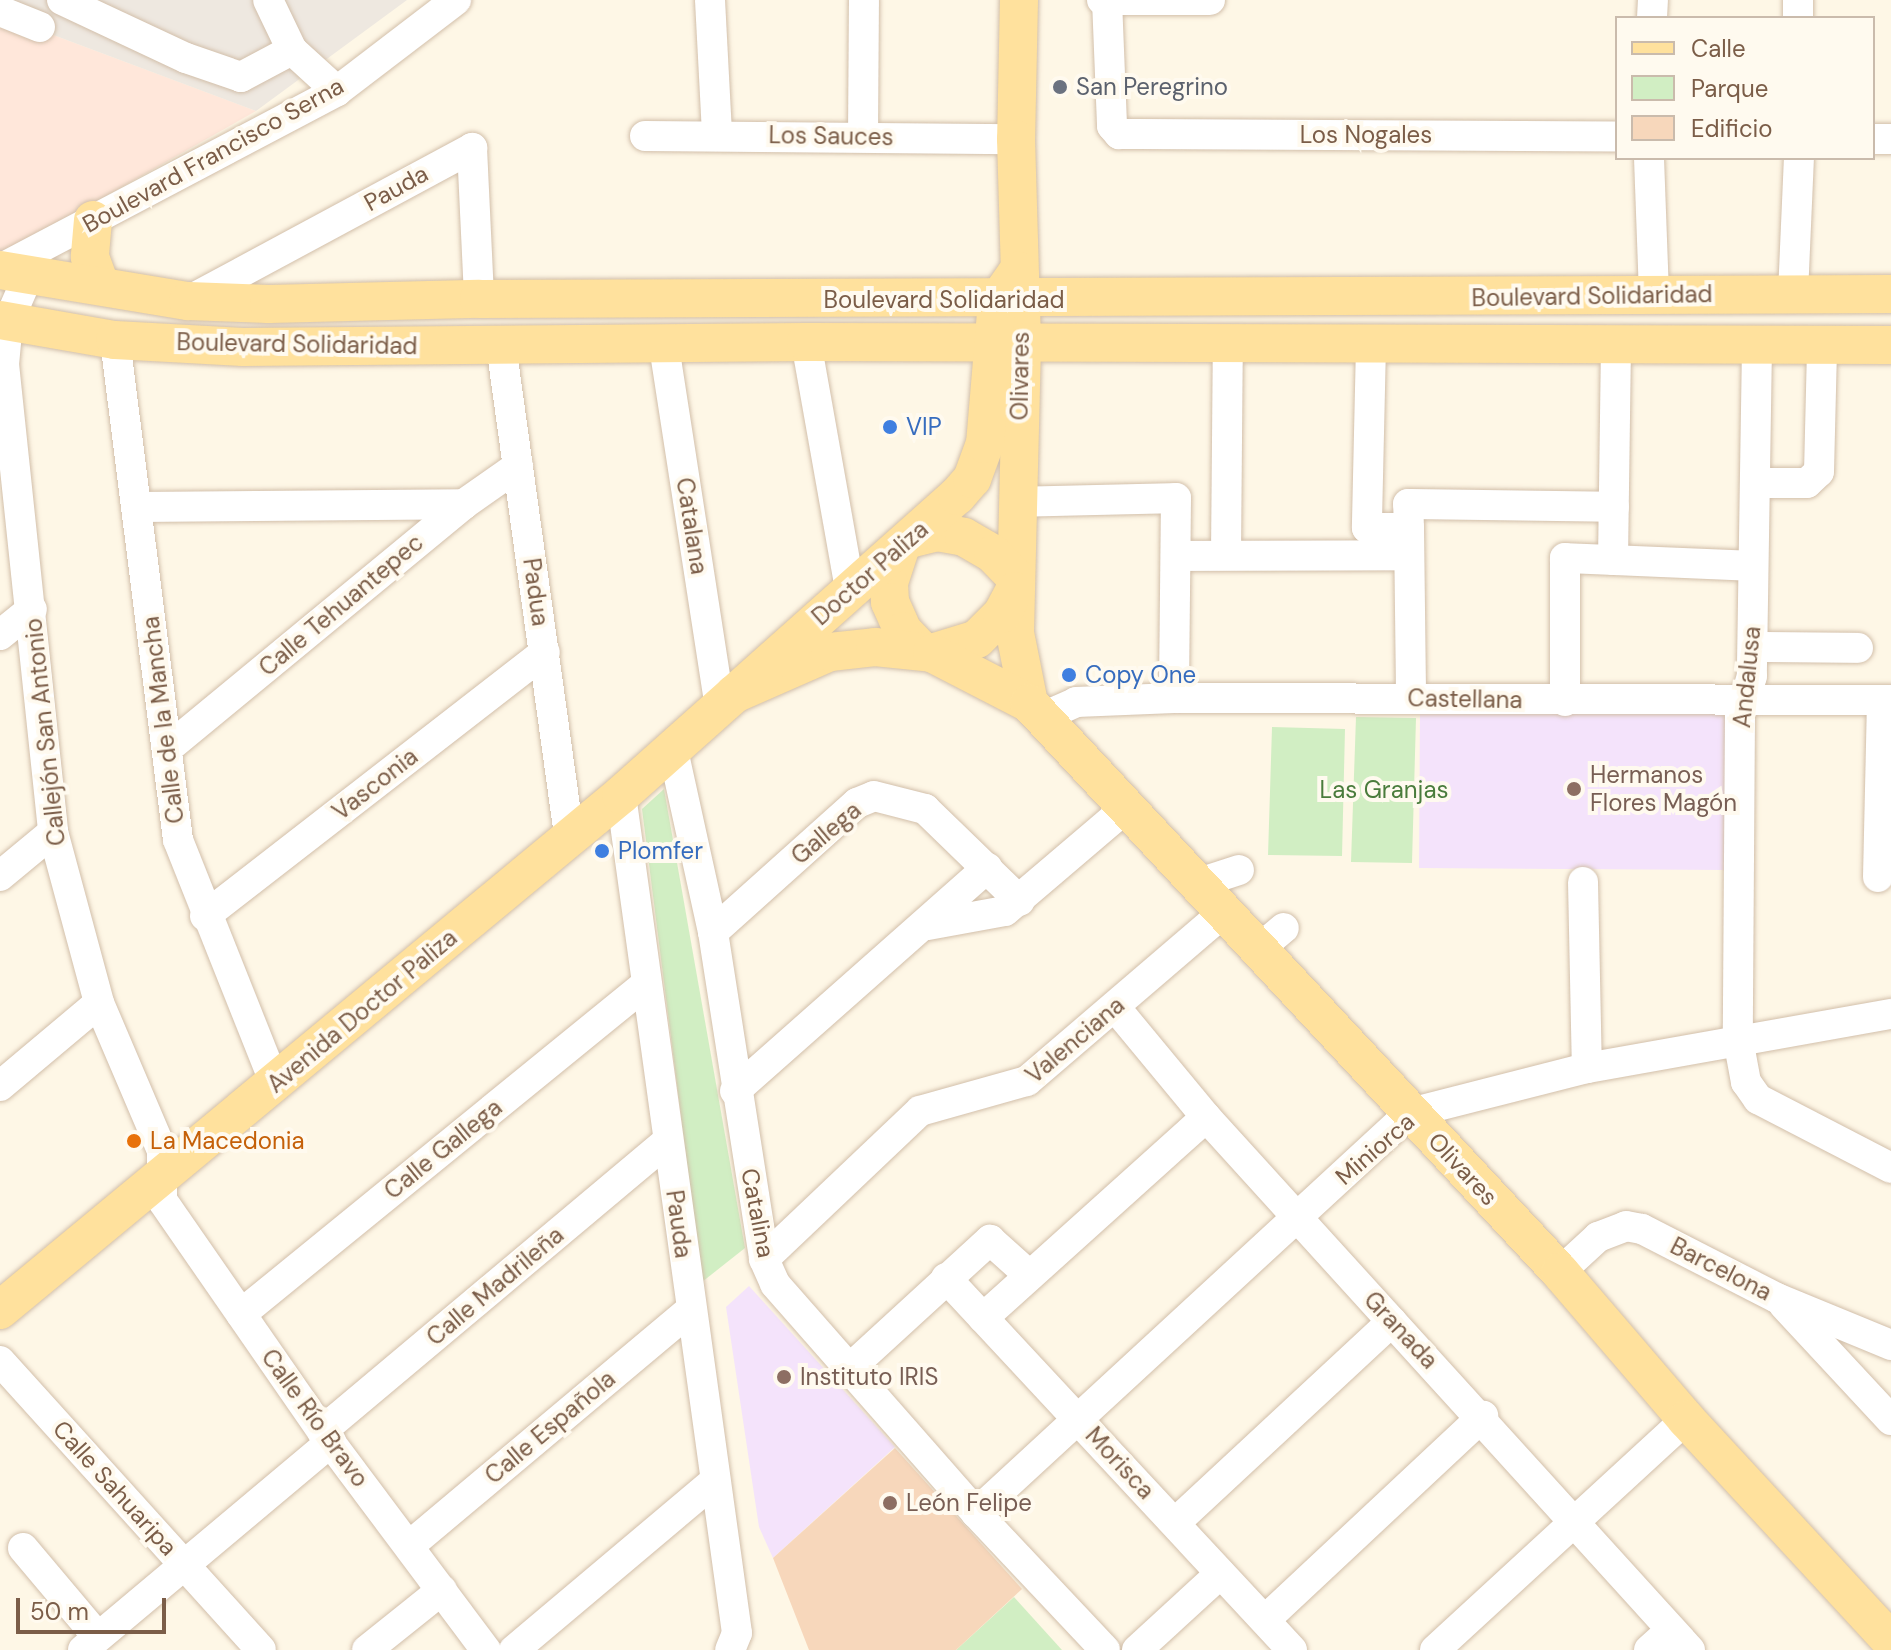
<!DOCTYPE html>
<meta charset="utf-8">
<style>
body{margin:0}
#map{position:relative;width:1891px;height:1650px;overflow:hidden;background:#fef7e6;font-family:"DM Sans",sans-serif}
div>[style]{position:absolute}
[style*='--x']{left:calc(var(--x)*1px);top:calc(var(--y)*1px);width:calc(var(--w)*1px);rotate:calc(var(--a)*1deg)}
.commercial>*{inset:0;background:#ffe7da}
.industrial>*{inset:0;background:#eee8e0}
.education>*{inset:0;background:#f4e3fb}
.green>*{inset:0;background:#d1eec3}
.building>*{inset:0;background:#f7d7bb}
.roads{filter:drop-shadow(0 0 2px #d2bfaa) drop-shadow(0 0 2px #d2bfaa)}
.minor>*{height:30px;margin:-15px;padding:0 15px;transform-origin:15px;border-radius:15px;background:#fff}
.major>*{height:38px;margin:-19px;padding:0 19px;transform-origin:19px;border-radius:19px;background:#ffe19d}
.dots>*{width:22px;height:22px;translate:-50% -50%;box-sizing:border-box;border:4px solid #fffaef;border-radius:50%}
span{translate:-50% -50%;white-space:nowrap;text-align:center;line-height:1.15;-webkit-text-stroke:8px #fffaef;paint-order:stroke}
.worship-label{font-size:24px;color:#5b616d}
.left{translate:0 -50%;text-align:left}
.street-label{font-size:24px;color:#7b5d48}
.shop-label{font-size:24px;color:#366cbe}
.education-label{font-size:24px;color:#785e54}
.park-label{font-size:24px;color:#4a7c3c}
.food-label{font-size:24px;color:#c56008}
.legend{position:absolute;left:1615px;top:16px;width:260px;height:144px;box-sizing:border-box;background:#fffaef;border:2px solid #cabbac;margin:0;padding:10px 14px;list-style:none;font-size:24px;color:#7b5d48}
.legend li{display:flex;align-items:center;gap:16px;height:40px}
.legend b{width:40px;border:2px solid #cabbac}
.scale{position:absolute;left:16px;top:1598px;width:150px;height:36px;box-sizing:border-box;border:4px solid #7b5d48;border-top:0;padding-left:10px;font-size:24px;line-height:28px;white-space:nowrap;color:#7b5d48;-webkit-text-stroke:6px #fffaef;paint-order:stroke}
</style>
<div id="map">
<div class="commercial">
<i style="clip-path:polygon(0 15px,235px 103px,256px 111px,0 256px)"></i>
</div>
<div class="industrial">
<i style="clip-path:polygon(0 0,407px 0,256px 111px,0 15px)"></i>
</div>
<div class="education">
<i style="clip-path:polygon(1420px 709px,1730px 710px,1728px 870px,1419px 868px)"></i>
<i style="clip-path:polygon(749px 1286px,895px 1447px,773px 1558px,759px 1527px,726px 1307px)"></i>
</div>
<div class="green">
<i style="clip-path:polygon(1356px 717px,1416px 718px,1412px 863px,1351px 862px)"></i>
<i style="clip-path:polygon(1272px 727px,1345px 729px,1342px 856px,1268px 855px)"></i>
<i style="clip-path:polygon(664px 789px,745px 1248px,702px 1282px,642px 809px)"></i>
<i style="clip-path:polygon(1014px 1597px,1062px 1650px,956px 1650px)"></i>
</div>
<div class="building">
<i style="clip-path:polygon(895px 1448px,1022px 1589px,956px 1650px,809px 1650px,773px 1558px)"></i>
</div>
<div class="roads">
<div class="minor">
<i style="--x:62;--y:0;--w:137;--a:25.1"></i>
<i style="--x:186;--y:58;--w:58;--a:19.1"></i>
<i style="--x:241;--y:77;--w:58;--a:-27.9"></i>
<i style="--x:292;--y:50;--w:55;--a:-115.6"></i>
<i style="--x:710;--y:0;--w:133;--a:87"></i>
<i style="--x:1102;--y:0;--w:108;--a:0"></i>
<i style="--x:1107;--y:0;--w:126;--a:87.7"></i>
<i style="--x:1112;--y:126;--w:11;--a:49"></i>
<i style="--x:1119;--y:134;--w:498;--a:0.3"></i>
<i style="--x:1798;--y:0;--w:18;--a:90"></i>
<i style="--x:0;--y:11;--w:43;--a:21.8"></i>
<i style="--x:1652;--y:18;--w:18;--a:-87"></i>
<i style="--x:292;--y:50;--w:61;--a:42.3"></i>
<i style="--x:645;--y:136;--w:371;--a:0.5"></i>
<i style="--x:863;--y:137;--w:137;--a:-89.6"></i>
<i style="--x:1873;--y:139;--w:18;--a:0"></i>
<i style="--x:1649;--y:158;--w:138;--a:87.9"></i>
<i style="--x:0;--y:269;--w:381;--a:-27.8"></i>
<i style="--x:337;--y:91;--w:150;--a:-37.4"></i>
<i style="--x:29;--y:274;--w:52;--a:113.6"></i>
<i style="--x:8;--y:322;--w:42;--a:95.4"></i>
<i style="--x:4;--y:364;--w:471;--a:84"></i>
<i style="--x:53;--y:832;--w:177;--a:74.9"></i>
<i style="--x:99;--y:1003;--w:161;--a:66.9"></i>
<i style="--x:162;--y:1151;--w:49;--a:90"></i>
<i style="--x:162;--y:1200;--w:281;--a:55.3"></i>
<i style="--x:322;--y:1431;--w:274;--a:53.2"></i>
<i style="--x:1793;--y:294;--w:136;--a:-87.5"></i>
<i style="--x:188;--y:301;--w:323;--a:-28.3"></i>
<i style="--x:472;--y:148;--w:151;--a:87.3"></i>
<i style="--x:115;--y:340;--w:504;--a:82.82"></i>
<i style="--x:178;--y:840;--w:263;--a:68.3"></i>
<i style="--x:806;--y:342;--w:252;--a:79.9"></i>
<i style="--x:501;--y:345;--w:498;--a:82.1"></i>
<i style="--x:1371;--y:345;--w:183;--a:91.3"></i>
<i style="--x:1367;--y:528;--w:42;--a:0"></i>
<i style="--x:1409;--y:528;--w:170;--a:89.3"></i>
<i style="--x:664;--y:346;--w:365;--a:81.2"></i>
<i style="--x:1757;--y:346;--w:330;--a:90.9"></i>
<i style="--x:1752;--y:676;--w:41;--a:107.1"></i>
<i style="--x:1740;--y:715;--w:324;--a:90.4"></i>
<i style="--x:1738;--y:1039;--w:44;--a:79.5"></i>
<i style="--x:1746;--y:1082;--w:21;--a:55"></i>
<i style="--x:1758;--y:1099;--w:150;--a:27.4"></i>
<i style="--x:1755;--y:483;--w:52;--a:0"></i>
<i style="--x:1807;--y:483;--w:16;--a:-43"></i>
<i style="--x:1819;--y:472;--w:126;--a:-88.6"></i>
<i style="--x:1016;--y:502;--w:160;--a:-1.4"></i>
<i style="--x:1176;--y:498;--w:200;--a:90.6"></i>
<i style="--x:138;--y:507;--w:326;--a:-0.5"></i>
<i style="--x:1409;--y:528;--w:24;--a:-92"></i>
<i style="--x:1408;--y:504;--w:206;--a:0.8"></i>
<i style="--x:1226;--y:555;--w:209;--a:-89.5"></i>
<i style="--x:1178;--y:556;--w:231;--a:-0.2"></i>
<i style="--x:1613;--y:560;--w:214;--a:-89.2"></i>
<i style="--x:0;--y:635;--w:41;--a:-39.1"></i>
<i style="--x:1753;--y:647;--w:105;--a:0.5"></i>
<i style="--x:1565;--y:701;--w:143;--a:-90"></i>
<i style="--x:1565;--y:558;--w:187;--a:2.4"></i>
<i style="--x:1043;--y:717;--w:36;--a:-24"></i>
<i style="--x:1076;--y:702;--w:98;--a:-2.3"></i>
<i style="--x:1174;--y:698;--w:717;--a:0.16"></i>
<i style="--x:167;--y:749;--w:385;--a:-39.5"></i>
<i style="--x:464;--y:504;--w:66;--a:-35.1"></i>
<i style="--x:673;--y:750;--w:186;--a:77.6"></i>
<i style="--x:713;--y:932;--w:331;--a:81.1"></i>
<i style="--x:764;--y:1259;--w:27;--a:66"></i>
<i style="--x:775;--y:1284;--w:305;--a:48.7"></i>
<i style="--x:976;--y:1513;--w:188;--a:46.7"></i>
<i style="--x:621;--y:795;--w:846;--a:82.12"></i>
<i style="--x:737;--y:1633;--w:18;--a:112"></i>
<i style="--x:0;--y:876;--w:69;--a:-39.7"></i>
<i style="--x:1878;--y:877;--w:177;--a:-88.7"></i>
<i style="--x:1583;--y:882;--w:186;--a:88.8"></i>
<i style="--x:1199;--y:883;--w:42;--a:-18"></i>
<i style="--x:205;--y:916;--w:430;--a:-37.8"></i>
<i style="--x:928;--y:925;--w:78;--a:-10.3"></i>
<i style="--x:1005;--y:911;--w:159;--a:-40.4"></i>
<i style="--x:713;--y:932;--w:193;--a:-41.9"></i>
<i style="--x:857;--y:803;--w:18;--a:-22"></i>
<i style="--x:874;--y:796;--w:53;--a:14.3"></i>
<i style="--x:925;--y:809;--w:132;--a:44.1"></i>
<i style="--x:1260;--y:948;--w:31;--a:-40"></i>
<i style="--x:1115;--y:1007;--w:143;--a:50.4"></i>
<i style="--x:1206;--y:1117;--w:720;--a:47.76"></i>
<i style="--x:0;--y:1086;--w:129;--a:-40"></i>
<i style="--x:735;--y:1091;--w:337;--a:-41.5"></i>
<i style="--x:764;--y:1259;--w:215;--a:-43.5"></i>
<i style="--x:920;--y:1111;--w:111;--a:-15.7"></i>
<i style="--x:1027;--y:1081;--w:261;--a:-40.6"></i>
<i style="--x:1560;--y:1272;--w:52;--a:-42.6"></i>
<i style="--x:1598;--y:1237;--w:30;--a:-21"></i>
<i style="--x:1626;--y:1226;--w:16;--a:11"></i>
<i style="--x:1642;--y:1229;--w:152;--a:27.1"></i>
<i style="--x:1777;--y:1298;--w:123;--a:22.4"></i>
<i style="--x:946;--y:1278;--w:508;--a:47.07"></i>
<i style="--x:1784;--y:1305;--w:157;--a:47.1"></i>
<i style="--x:241;--y:1314;--w:522;--a:-39.17"></i>
<i style="--x:983;--y:1318;--w:300;--a:-42"></i>
<i style="--x:0;--y:1361;--w:389;--a:47.9"></i>
<i style="--x:848;--y:1370;--w:193;--a:-42.5"></i>
<i style="--x:990;--y:1240;--w:52;--a:41.9"></i>
<i style="--x:322;--y:1431;--w:450;--a:-40"></i>
<i style="--x:976;--y:1513;--w:590;--a:-42.67"></i>
<i style="--x:1410;--y:1113;--w:183;--a:-14.3"></i>
<i style="--x:1587;--y:1068;--w:309;--a:-10.1"></i>
<i style="--x:1175;--y:1523;--w:296;--a:-42.9"></i>
<i style="--x:409;--y:1546;--w:368;--a:-40"></i>
<i style="--x:23;--y:1548;--w:116;--a:49.9"></i>
<i style="--x:1265;--y:1620;--w:299;--a:-43.1"></i>
<i style="--x:83;--y:1650;--w:324;--a:-40"></i>
<i style="--x:367;--y:1650;--w:96;--a:-38.7"></i>
<i style="--x:514;--y:1650;--w:263;--a:-40.1"></i>
<i style="--x:1137;--y:1650;--w:113;--a:-42.5"></i>
<i style="--x:1435;--y:1650;--w:341;--a:-42.6"></i>
<i style="--x:1649;--y:1650;--w:30;--a:-42"></i>
</div>
<div class="major">
<i style="--x:1019;--y:0;--w:139;--a:91.2"></i>
<i style="--x:1016;--y:139;--w:206;--a:88.3"></i>
<i style="--x:1022;--y:345;--w:288;--a:91.4"></i>
<i style="--x:1015;--y:633;--w:71;--a:78.7"></i>
<i style="--x:93;--y:220;--w:37;--a:95"></i>
<i style="--x:90;--y:257;--w:29;--a:70"></i>
<i style="--x:0;--y:270;--w:191;--a:9.4"></i>
<i style="--x:188;--y:301;--w:81;--a:2.1"></i>
<i style="--x:269;--y:304;--w:210;--a:-1.4"></i>
<i style="--x:479;--y:299;--w:1412;--a:-0.2"></i>
<i style="--x:0;--y:320;--w:117;--a:9.9"></i>
<i style="--x:115;--y:340;--w:128;--a:3.1"></i>
<i style="--x:243;--y:347;--w:563;--a:-0.51"></i>
<i style="--x:806;--y:342;--w:1085;--a:0.16"></i>
<i style="--x:913;--y:538;--w:25;--a:-14"></i>
<i style="--x:937;--y:532;--w:27;--a:10"></i>
<i style="--x:964;--y:537;--w:34;--a:30"></i>
<i style="--x:993;--y:554;--w:32;--a:46"></i>
<i style="--x:900;--y:549;--w:36;--a:108"></i>
<i style="--x:889;--y:583;--w:19;--a:87"></i>
<i style="--x:890;--y:602;--w:32;--a:66"></i>
<i style="--x:903;--y:631;--w:28;--a:46"></i>
<i style="--x:932;--y:653;--w:47;--a:-17.3"></i>
<i style="--x:977;--y:639;--w:35;--a:-45"></i>
<i style="--x:1002;--y:614;--w:26;--a:-62"></i>
<i style="--x:734;--y:694;--w:105;--a:-23.6"></i>
<i style="--x:830;--y:652;--w:45;--a:-6.3"></i>
<i style="--x:875;--y:647;--w:57;--a:6"></i>
<i style="--x:932;--y:653;--w:109;--a:27.3"></i>
<i style="--x:1029;--y:703;--w:778;--a:46.98"></i>
<i style="--x:1560;--y:1272;--w:194;--a:49.4"></i>
<i style="--x:1686;--y:1419;--w:302;--a:47.3"></i>
<i style="--x:0;--y:1310;--w:807;--a:-39.67"></i>
<i style="--x:621;--y:795;--w:450;--a:-41.7"></i>
<i style="--x:957;--y:496;--w:23;--a:-49"></i>
<i style="--x:972;--y:479;--w:37;--a:-70"></i>
<i style="--x:985;--y:444;--w:144;--a:-85.2"></i>
<i style="--x:997;--y:301;--w:37;--a:-55"></i>
</div>
</div>
<div class="dots">
<i style="left:1060px;top:87px;background:#6b7280"></i>
<i style="left:890px;top:427px;background:#3f7fe0"></i>
<i style="left:1069px;top:675px;background:#3f7fe0"></i>
<i style="left:1574px;top:789px;background:#8d6e63"></i>
<i style="left:602px;top:851px;background:#3f7fe0"></i>
<i style="left:134px;top:1141px;background:#e8710a"></i>
<i style="left:784px;top:1377px;background:#8d6e63"></i>
<i style="left:890px;top:1503px;background:#8d6e63"></i>
</div>
<div class="worship-label">
<span class="left" style="left:1076px;top:87px">San Peregrino</span>
</div>
<div class="street-label">
<span style="left:1366px;top:135px">Los Nogales</span>
<span style="left:831px;top:136px;rotate:1deg">Los Sauces</span>
<span style="left:213px;top:155px;rotate:-29deg">Boulevard Francisco Serna</span>
<span style="left:396px;top:188px;rotate:-29deg">Pauda</span>
<span style="left:1592px;top:296px;rotate:-1deg">Boulevard Solidaridad</span>
<span style="left:944px;top:300px">Boulevard Solidaridad</span>
<span style="left:297px;top:344px;rotate:1deg">Boulevard Solidaridad</span>
<span style="left:1020px;top:376px;rotate:-89deg">Olivares</span>
<span style="left:692px;top:526px;rotate:81deg">Catalana</span>
<span style="left:870px;top:573px;rotate:-41deg">Doctor Paliza</span>
<span style="left:536px;top:592px;rotate:82deg">Padua</span>
<span style="left:341px;top:605px;rotate:-40deg">Calle Tehuantepec</span>
<span style="left:1747px;top:677px;rotate:-84deg">Andalusa</span>
<span style="left:1465px;top:699px;rotate:1deg">Castellana</span>
<span style="left:163px;top:720px;rotate:-97deg">Calle de la Mancha</span>
<span style="left:45px;top:732px;rotate:-96deg">Callejón San Antonio</span>
<span style="left:375px;top:784px;rotate:-38deg">Vasconia</span>
<span style="left:826px;top:833px;rotate:-40deg">Gallega</span>
<span style="left:362px;top:1011px;rotate:-40deg">Avenida Doctor Paliza</span>
<span style="left:1075px;top:1040px;rotate:-40deg">Valenciana</span>
<span style="left:443px;top:1149px;rotate:-39deg">Calle Gallega</span>
<span style="left:1375px;top:1149px;rotate:-41deg">Miniorca</span>
<span style="left:1463px;top:1169px;rotate:47deg">Olivares</span>
<span style="left:758px;top:1213px;rotate:79deg">Catalina</span>
<span style="left:679px;top:1224px;rotate:82deg">Pauda</span>
<span style="left:1721px;top:1269px;rotate:27deg">Barcelona</span>
<span style="left:495px;top:1286px;rotate:-40deg">Calle Madrileña</span>
<span style="left:1401px;top:1330px;rotate:47deg">Granada</span>
<span style="left:315px;top:1418px;rotate:54deg">Calle Río Bravo</span>
<span style="left:550px;top:1427px;rotate:-40deg">Calle Española</span>
<span style="left:1120px;top:1463px;rotate:47deg">Morisca</span>
<span style="left:115px;top:1488px;rotate:48deg">Calle Sahuaripa</span>
</div>
<div class="shop-label">
<span class="left" style="left:906px;top:427px">VIP</span>
<span class="left" style="left:1085px;top:675px">Copy One</span>
<span class="left" style="left:618px;top:851px">Plomfer</span>
</div>
<div class="education-label">
<span class="left" style="left:1590px;top:789px">Hermanos<br>Flores Magón</span>
<span class="left" style="left:800px;top:1377px">Instituto IRIS</span>
<span class="left" style="left:906px;top:1503px">León Felipe</span>
</div>
<div class="park-label">
<span style="left:1384px;top:790px">Las Granjas</span>
</div>
<div class="food-label">
<span class="left" style="left:150px;top:1141px">La Macedonia</span>
</div>
<ul class="legend">
<li><b style="height:10px;background:#ffe19d"></b>Calle</li>
<li><b style="height:22px;background:#d1eec3"></b>Parque</li>
<li><b style="height:22px;background:#f7d7bb"></b>Edificio</li>
</ul>
<div class="scale">50 m</div>
</div>
